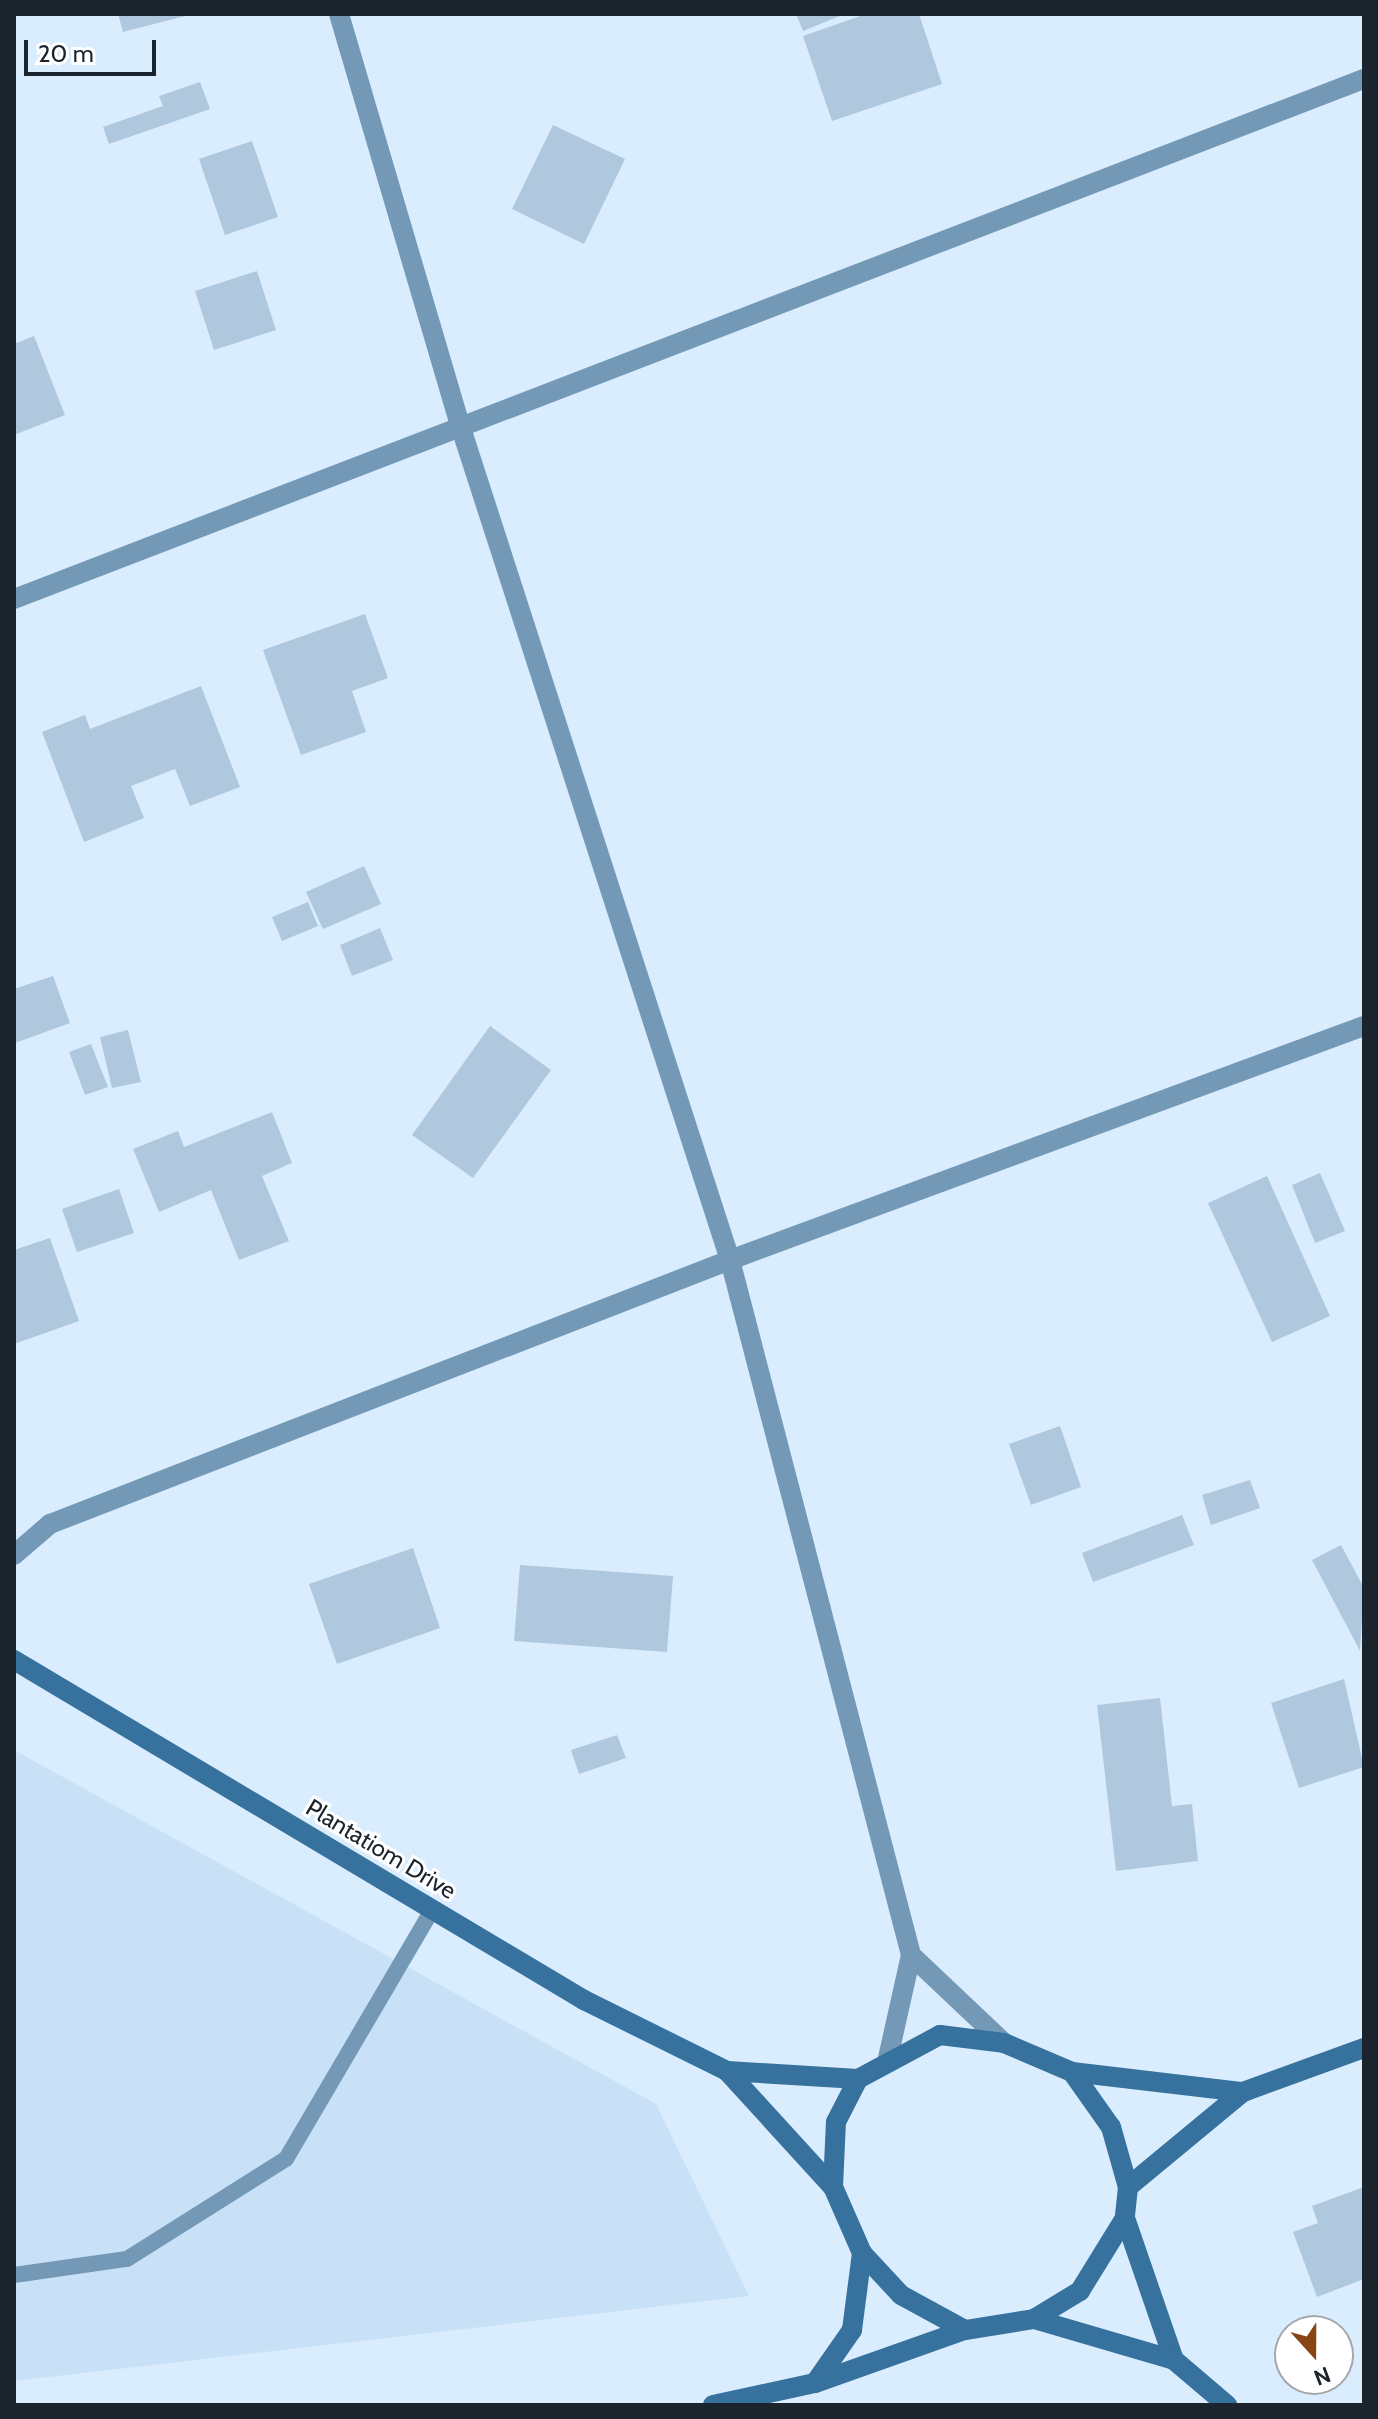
<!DOCTYPE html>
<style>
body{margin:0}
#map{position:relative;width:1378px;height:2419px;overflow:hidden;background:#d9edfe;font-family:Cabin,sans-serif}
div>[style]{position:absolute}
[style*='--x']{left:calc(var(--x)*1px);top:calc(var(--y)*1px);width:calc(var(--w)*1px);rotate:calc(var(--a)*1deg)}
.built>*{inset:0;background:#c8e1f6}
.building>*{inset:0;background:#b0c8dd}
.lane>*{height:16px;margin:-8px;padding:0 8px;transform-origin:8px;border-radius:8px;background:#7499b7}
.street>*{height:20px;margin:-10px;padding:0 10px;transform-origin:10px;border-radius:10px;background:#7499b7}
.secondary>*{height:20px;margin:-10px;padding:0 10px;transform-origin:10px;border-radius:10px;background:#37719d}
span{translate:-50% -50%;white-space:nowrap;text-align:center;line-height:1.15;-webkit-text-stroke:6px #fff;paint-order:stroke}
.street-label{font-size:24px;color:#1b242c}
.frame{position:absolute;inset:0;border:16px solid #1b242c;pointer-events:none}
.north{position:absolute;left:1274px;top:2315px;width:80px;height:80px;box-sizing:border-box;background:#fff;border:2px solid #a4a7ab;border-radius:50%;rotate:159deg;font-size:22px;font-weight:700;line-height:32px;text-align:center;color:#1b242c}
.north::after{content:'';display:block;margin:auto;width:28px;height:36px;background:#884515;clip-path:polygon(50% 0,100% 100%,50% 72%,0 100%)}
.scale{position:absolute;left:24px;top:40px;width:132px;height:36px;box-sizing:border-box;border:4px solid #1b242c;border-top:0;padding-left:10px;font-size:24px;line-height:28px;white-space:nowrap;color:#1b242c;-webkit-text-stroke:6px #fff;paint-order:stroke}
</style>
<div id="map">
<div class="built">
<i style="clip-path:polygon(14px 1750px,656px 2104px,749px 2296px,14px 2381px)"></i>
</div>
<div class="building">
<i style="clip-path:polygon(118px 14px,189px 14px,189px 15px,123px 32px)"></i>
<i style="clip-path:polygon(796px 14px,845px 14px,803px 31px)"></i>
<i style="clip-path:polygon(866px 14px,919px 14px,942px 84px,832px 121px,803px 36px)"></i>
<i style="clip-path:polygon(200px 82px,210px 109px,109px 144px,103px 127px,163px 106px,159px 96px)"></i>
<i style="clip-path:polygon(553px 125px,625px 159px,584px 244px,512px 209px)"></i>
<i style="clip-path:polygon(252px 141px,278px 217px,225px 235px,199px 159px)"></i>
<i style="clip-path:polygon(257px 271px,276px 330px,214px 350px,195px 291px)"></i>
<i style="clip-path:polygon(34px 336px,65px 415px,14px 435px,14px 344px)"></i>
<i style="clip-path:polygon(365px 614px,388px 678px,352px 691px,366px 732px,301px 755px,263px 650px)"></i>
<i style="clip-path:polygon(201px 686px,240px 787px,190px 806px,175px 769px,131px 786px,144px 818px,84px 842px,42px 732px,85px 715px,90px 729px)"></i>
<i style="clip-path:polygon(364px 866px,381px 904px,323px 929px,306px 892px)"></i>
<i style="clip-path:polygon(308px 902px,318px 926px,282px 941px,272px 917px)"></i>
<i style="clip-path:polygon(380px 928px,393px 960px,352px 976px,340px 945px)"></i>
<i style="clip-path:polygon(53px 976px,70px 1023px,15px 1043px,14px 989px)"></i>
<i style="clip-path:polygon(490px 1026px,551px 1070px,473px 1178px,412px 1135px)"></i>
<i style="clip-path:polygon(128px 1030px,141px 1082px,112px 1088px,100px 1037px)"></i>
<i style="clip-path:polygon(91px 1044px,108px 1087px,85px 1095px,69px 1052px)"></i>
<i style="clip-path:polygon(272px 1112px,292px 1163px,262px 1176px,289px 1241px,239px 1260px,211px 1190px,159px 1212px,133px 1149px,178px 1131px,184px 1147px)"></i>
<i style="clip-path:polygon(1320px 1173px,1345px 1231px,1315px 1243px,1292px 1185px)"></i>
<i style="clip-path:polygon(1267px 1176px,1330px 1316px,1272px 1342px,1208px 1203px)"></i>
<i style="clip-path:polygon(119px 1189px,134px 1233px,77px 1252px,62px 1209px)"></i>
<i style="clip-path:polygon(50px 1238px,79px 1321px,14px 1344px,14px 1250px)"></i>
<i style="clip-path:polygon(1060px 1426px,1081px 1487px,1031px 1505px,1009px 1444px)"></i>
<i style="clip-path:polygon(1250px 1480px,1260px 1508px,1211px 1525px,1202px 1495px)"></i>
<i style="clip-path:polygon(1182px 1515px,1194px 1545px,1093px 1582px,1082px 1553px)"></i>
<i style="clip-path:polygon(1341px 1545px,1364px 1588px,1360px 1651px,1312px 1560px)"></i>
<i style="clip-path:polygon(413px 1548px,440px 1628px,337px 1664px,309px 1584px)"></i>
<i style="clip-path:polygon(520px 1565px,673px 1576px,667px 1652px,514px 1641px)"></i>
<i style="clip-path:polygon(1344px 1679px,1364px 1767px,1299px 1788px,1271px 1703px)"></i>
<i style="clip-path:polygon(1160px 1698px,1172px 1806px,1192px 1804px,1198px 1861px,1116px 1871px,1097px 1705px)"></i>
<i style="clip-path:polygon(617px 1735px,626px 1758px,579px 1774px,571px 1750px)"></i>
<i style="clip-path:polygon(1364px 2187px,1364px 2279px,1317px 2297px,1293px 2232px,1318px 2223px,1312px 2206px)"></i>
</div>
<div class="lane">
<i style="--x:14;--y:2275;--w:114;--a:-8.1"></i>
<i style="--x:127;--y:2259;--w:188;--a:-32.2"></i>
<i style="--x:286;--y:2159;--w:289;--a:-59.6"></i>
</div>
<div class="street">
<i style="--x:339;--y:14;--w:428;--a:73.6"></i>
<i style="--x:460;--y:425;--w:878;--a:72.08"></i>
<i style="--x:730;--y:1260;--w:718;--a:75.4"></i>
<i style="--x:911;--y:1955;--w:106;--a:102.6"></i>
<i style="--x:14;--y:599;--w:1447;--a:-21.07"></i>
<i style="--x:14;--y:1555;--w:48;--a:-40.7"></i>
<i style="--x:50;--y:1524;--w:729;--a:-21.22"></i>
<i style="--x:730;--y:1260;--w:676;--a:-20.26"></i>
<i style="--x:911;--y:1955;--w:128;--a:43.4"></i>
</div>
<div class="secondary">
<i style="--x:14;--y:1660;--w:664;--a:30.82"></i>
<i style="--x:584;--y:2000;--w:160;--a:26.4"></i>
<i style="--x:727;--y:2071;--w:157;--a:47.6"></i>
<i style="--x:940;--y:2035;--w:64;--a:7.1"></i>
<i style="--x:1004;--y:2043;--w:74;--a:23.1"></i>
<i style="--x:1072;--y:2072;--w:67;--a:54.7"></i>
<i style="--x:1111;--y:2127;--w:62;--a:74.2"></i>
<i style="--x:1128;--y:2187;--w:31;--a:96"></i>
<i style="--x:1125;--y:2218;--w:86;--a:121.7"></i>
<i style="--x:1080;--y:2291;--w:54;--a:148.7"></i>
<i style="--x:1034;--y:2319;--w:70;--a:170.9"></i>
<i style="--x:965;--y:2330;--w:73;--a:-151.3"></i>
<i style="--x:901;--y:2295;--w:57;--a:-132.9"></i>
<i style="--x:862;--y:2253;--w:72;--a:-113.7"></i>
<i style="--x:833;--y:2187;--w:65;--a:-87.4"></i>
<i style="--x:836;--y:2122;--w:48;--a:-62.9"></i>
<i style="--x:858;--y:2079;--w:93;--a:-28.2"></i>
<i style="--x:727;--y:2071;--w:131;--a:3.5"></i>
<i style="--x:1072;--y:2072;--w:172;--a:6.7"></i>
<i style="--x:1128;--y:2187;--w:149;--a:-39.6"></i>
<i style="--x:1243;--y:2092;--w:129;--a:-20"></i>
<i style="--x:1125;--y:2218;--w:150;--a:71"></i>
<i style="--x:1034;--y:2319;--w:146;--a:16.3"></i>
<i style="--x:1174;--y:2360;--w:70;--a:40.3"></i>
<i style="--x:815;--y:2383;--w:65;--a:-55.1"></i>
<i style="--x:852;--y:2330;--w:78;--a:-82.6"></i>
<i style="--x:713;--y:2405;--w:104;--a:-12.2"></i>
<i style="--x:815;--y:2383;--w:159;--a:-19.5"></i>
</div>
<div class="street-label">
<span style="left:381px;top:1849px;rotate:31deg">Plantatiom Drive</span>
</div>
<div class="frame"></div>
<div class="north">N</div>
<div class="scale">20 m</div>
</div>
